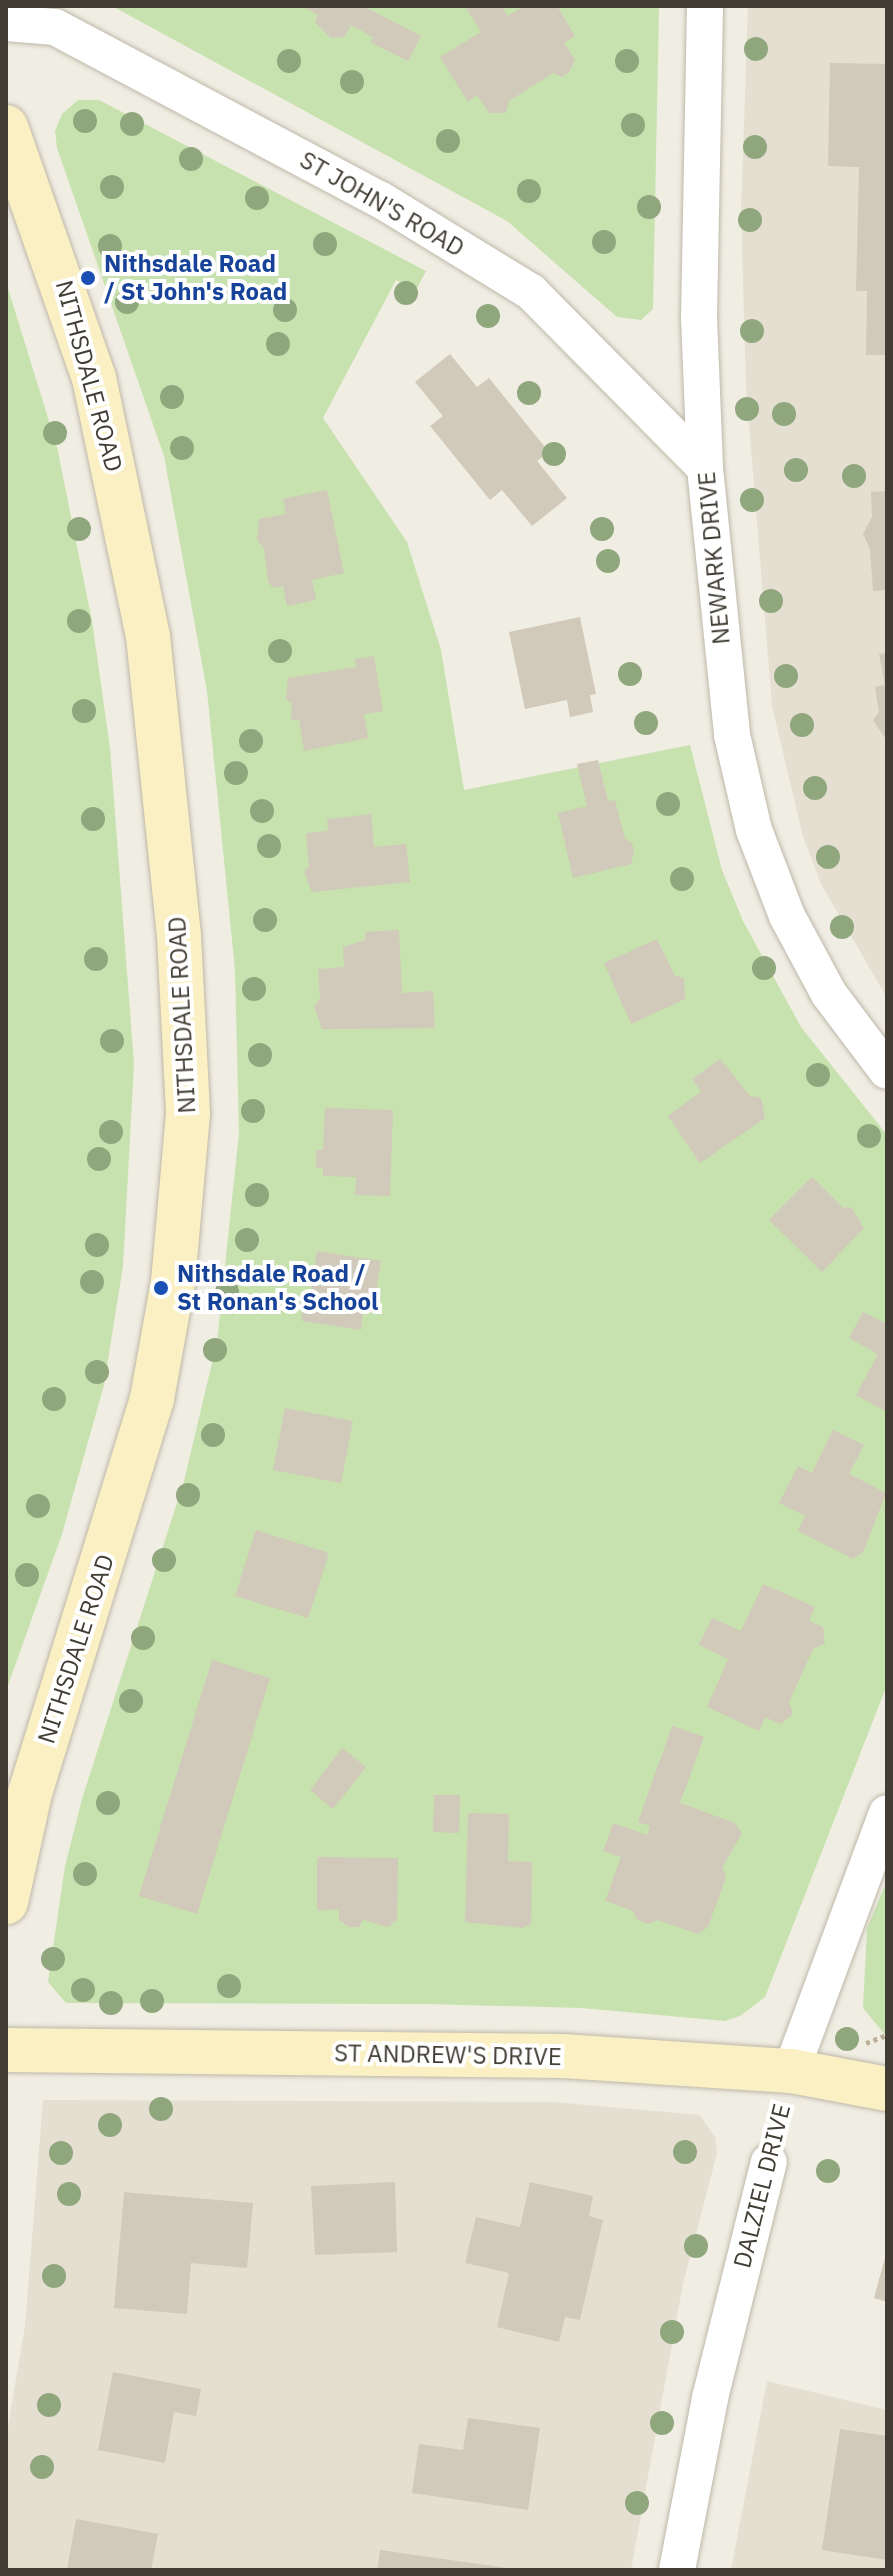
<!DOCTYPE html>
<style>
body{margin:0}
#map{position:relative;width:893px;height:2576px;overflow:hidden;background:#f0ede3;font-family:"IBM Plex Sans",sans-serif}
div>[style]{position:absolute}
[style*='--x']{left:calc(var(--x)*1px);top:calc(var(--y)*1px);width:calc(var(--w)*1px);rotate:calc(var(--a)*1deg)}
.residential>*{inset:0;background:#e4dfd1}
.green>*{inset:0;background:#c7e2ae}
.building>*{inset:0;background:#d1c9b9}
.path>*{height:5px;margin-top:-2.5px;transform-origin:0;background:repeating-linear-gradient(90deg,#bbb199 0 4px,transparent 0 8px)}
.roads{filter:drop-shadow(0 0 2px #beb8a9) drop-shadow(0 0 2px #beb8a9)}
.street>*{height:36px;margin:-18px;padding:0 18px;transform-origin:18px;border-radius:18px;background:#fff}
.secondary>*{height:44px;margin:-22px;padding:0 22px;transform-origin:22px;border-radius:22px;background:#faf0c3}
.trees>*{width:24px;height:24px;margin:-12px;border-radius:50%;background:#90a77e}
.dots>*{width:22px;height:22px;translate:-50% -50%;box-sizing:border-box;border:4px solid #fff;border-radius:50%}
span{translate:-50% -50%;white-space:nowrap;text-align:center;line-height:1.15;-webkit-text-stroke:8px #fff;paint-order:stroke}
.street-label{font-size:24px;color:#413d34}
.transit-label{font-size:24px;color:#164399;font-weight:700}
.left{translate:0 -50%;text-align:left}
.frame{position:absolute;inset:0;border:8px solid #413d34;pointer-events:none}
</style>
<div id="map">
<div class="residential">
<i style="clip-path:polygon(748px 6px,887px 6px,887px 998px,821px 884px,803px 837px,772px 706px,746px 387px,741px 210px)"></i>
<i style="clip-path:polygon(43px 2100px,553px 2102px,700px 2115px,715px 2137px,717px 2153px,683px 2284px,631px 2570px,6px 2570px,6px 2438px,25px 2326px)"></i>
<i style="clip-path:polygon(767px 2381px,887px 2410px,887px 2570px,731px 2570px)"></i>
</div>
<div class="green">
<i style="clip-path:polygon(112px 6px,659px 6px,653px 309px,641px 320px,617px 317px,507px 221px)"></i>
<i style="clip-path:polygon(78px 100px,99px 100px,426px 271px,416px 290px,396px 280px,323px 418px,407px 542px,441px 650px,464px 790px,690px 745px,722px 870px,743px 921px,801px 1027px,887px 1135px,887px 1685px,765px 1997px,740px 2016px,725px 2021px,582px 2008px,426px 2004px,66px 2003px,48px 1982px,65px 1866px,82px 1799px,184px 1481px,217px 1342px,239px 1133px,235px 970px,207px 691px,164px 456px,57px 148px,55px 131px,62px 114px)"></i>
<i style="clip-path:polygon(6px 282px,57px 447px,92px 621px,110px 748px,134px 1064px,123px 1266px,104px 1385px,62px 1534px,6px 1691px)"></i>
<i style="clip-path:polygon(887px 1881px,887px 2037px,863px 2008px,867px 1928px)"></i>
</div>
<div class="building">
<i style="clip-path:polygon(302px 6px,363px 6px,421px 36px,408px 61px,370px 42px,373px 37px,351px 25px,344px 37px,331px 38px,315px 22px,318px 15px)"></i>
<i style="clip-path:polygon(465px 6px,501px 6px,508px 16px,524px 6px,557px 6px,575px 36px,564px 43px,575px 60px,569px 72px,562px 77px,553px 73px,509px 101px,506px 113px,489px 113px,477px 95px,468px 102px,440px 57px,481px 32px)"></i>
<i style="clip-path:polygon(830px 63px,887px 64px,887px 355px,866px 355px,867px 291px,856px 291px,859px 167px,828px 166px)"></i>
<i style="clip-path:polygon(450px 354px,477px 387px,489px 378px,549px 452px,537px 461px,567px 498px,532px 526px,502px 490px,490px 500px,430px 426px,443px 416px,415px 382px)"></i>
<i style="clip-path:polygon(327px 490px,344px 573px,312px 580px,316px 600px,287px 606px,283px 586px,273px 588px,268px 582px,264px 548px,257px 540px,259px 519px,286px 514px,283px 499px)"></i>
<i style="clip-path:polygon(887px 491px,887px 590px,873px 591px,870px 549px,863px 534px,872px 517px,871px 492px)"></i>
<i style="clip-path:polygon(580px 617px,596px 694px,590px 695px,593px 712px,570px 717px,567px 700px,525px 709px,509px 632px)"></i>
<i style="clip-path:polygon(887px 653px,887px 737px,884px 737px,873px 720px,879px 712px,875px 687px,885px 685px,879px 654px)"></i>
<i style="clip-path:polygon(374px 656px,383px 711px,364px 714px,368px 738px,304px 751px,299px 719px,291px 720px,292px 703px,286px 699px,288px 678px,356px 667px,355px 659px)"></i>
<i style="clip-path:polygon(598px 760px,608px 801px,615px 800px,625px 839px,632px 842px,634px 852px,631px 864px,573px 878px,558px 813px,587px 806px,577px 764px)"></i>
<i style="clip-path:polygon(371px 814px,374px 847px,406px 844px,410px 882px,312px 892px,304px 872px,309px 866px,306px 833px,328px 831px,327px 819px)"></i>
<i style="clip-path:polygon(399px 930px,402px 993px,433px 991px,435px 1028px,322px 1029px,314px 1006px,320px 999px,318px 969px,344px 967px,343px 947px,365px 940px,365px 932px)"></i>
<i style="clip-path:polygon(657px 939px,675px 976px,684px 978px,685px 999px,631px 1024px,604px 963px)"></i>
<i style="clip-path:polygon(720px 1059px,750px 1096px,761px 1098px,765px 1118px,700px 1163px,668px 1116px,701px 1092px,692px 1079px)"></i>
<i style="clip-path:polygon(325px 1108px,393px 1110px,390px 1196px,355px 1195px,356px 1177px,323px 1176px,323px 1168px,316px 1168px,316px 1150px,323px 1150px)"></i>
<i style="clip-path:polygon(812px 1177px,843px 1208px,851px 1207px,864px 1228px,822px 1272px,769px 1220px)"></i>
<i style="clip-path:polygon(317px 1251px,381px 1261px,374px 1305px,364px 1303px,361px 1330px,302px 1321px,301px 1296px,311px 1293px)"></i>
<i style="clip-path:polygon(863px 1312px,887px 1324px,887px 1412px,856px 1395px,878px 1354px,849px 1338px)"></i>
<i style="clip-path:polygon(285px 1408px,353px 1421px,341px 1483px,273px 1470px)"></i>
<i style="clip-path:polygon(833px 1430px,864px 1445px,849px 1474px,886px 1493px,863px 1552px,853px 1559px,798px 1531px,805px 1516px,779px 1503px,798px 1466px,812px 1473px)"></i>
<i style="clip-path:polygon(256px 1530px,329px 1553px,308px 1618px,235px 1596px)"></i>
<i style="clip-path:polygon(763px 1584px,815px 1607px,809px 1621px,823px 1627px,825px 1643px,813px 1649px,789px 1702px,793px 1714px,780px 1724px,765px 1717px,759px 1731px,707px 1707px,728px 1659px,699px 1645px,712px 1618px,741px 1631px)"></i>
<i style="clip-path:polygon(212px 1660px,270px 1678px,197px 1914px,139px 1896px)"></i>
<i style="clip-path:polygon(672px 1726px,704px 1737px,680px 1803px,735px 1823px,742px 1833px,722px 1868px,726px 1877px,708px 1927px,698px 1934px,658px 1920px,649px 1924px,637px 1920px,633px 1911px,605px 1901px,621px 1857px,603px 1851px,613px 1823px,647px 1835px,650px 1826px,638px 1822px)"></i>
<i style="clip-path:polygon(342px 1748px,366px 1767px,333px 1809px,310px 1790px)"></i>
<i style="clip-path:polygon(434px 1795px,460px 1795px,459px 1833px,433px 1832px)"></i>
<i style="clip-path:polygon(468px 1813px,509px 1814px,508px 1861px,532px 1862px,531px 1924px,523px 1928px,465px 1922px)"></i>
<i style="clip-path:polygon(317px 1857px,398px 1858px,397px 1920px,388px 1927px,363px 1920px,359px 1927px,349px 1927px,339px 1920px,339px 1909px,317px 1911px)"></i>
<i style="clip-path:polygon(395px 2182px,397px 2252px,315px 2255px,311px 2186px)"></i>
<i style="clip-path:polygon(530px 2182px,593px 2196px,589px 2216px,603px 2220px,580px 2320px,565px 2317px,559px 2342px,497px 2327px,509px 2273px,465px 2263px,476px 2217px,520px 2227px)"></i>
<i style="clip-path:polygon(124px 2192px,253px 2203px,247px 2268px,191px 2263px,187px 2314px,114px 2308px)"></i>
<i style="clip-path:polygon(886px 2254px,887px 2254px,887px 2302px,874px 2298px)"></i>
<i style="clip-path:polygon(113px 2372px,201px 2389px,196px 2416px,174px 2412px,165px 2463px,98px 2450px)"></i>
<i style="clip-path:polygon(468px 2418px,540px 2428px,528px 2510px,412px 2493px,419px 2444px,463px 2450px)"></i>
<i style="clip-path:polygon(840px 2429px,887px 2436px,887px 2560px,822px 2550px)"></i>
<i style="clip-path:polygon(76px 2519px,158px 2534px,151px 2570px,67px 2570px)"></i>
<i style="clip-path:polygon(380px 2550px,507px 2568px,506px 2570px,377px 2570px)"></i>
</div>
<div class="path">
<i style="--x:866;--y:2043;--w:22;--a:-21"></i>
</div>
<div class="roads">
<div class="street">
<i style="--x:705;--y:6;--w:311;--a:91.1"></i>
<i style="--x:699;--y:317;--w:151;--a:87.7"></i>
<i style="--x:705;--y:468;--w:268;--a:84.2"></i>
<i style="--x:732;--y:735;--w:98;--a:77"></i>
<i style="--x:754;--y:830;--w:92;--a:69"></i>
<i style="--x:787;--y:916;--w:89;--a:61.7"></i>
<i style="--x:829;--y:994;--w:96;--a:53"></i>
<i style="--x:6;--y:23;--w:49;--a:4.7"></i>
<i style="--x:55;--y:27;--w:369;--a:28"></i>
<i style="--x:381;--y:200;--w:176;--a:31.5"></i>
<i style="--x:531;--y:292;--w:247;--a:45.3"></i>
<i style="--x:791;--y:2071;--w:275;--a:-69.6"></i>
<i style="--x:677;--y:2570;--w:175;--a:-79.1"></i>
<i style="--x:710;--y:2398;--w:243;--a:-76"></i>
</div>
<div class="secondary">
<i style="--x:6;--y:127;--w:266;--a:70.7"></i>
<i style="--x:94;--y:378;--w:264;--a:78.2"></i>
<i style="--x:148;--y:636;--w:301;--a:84.1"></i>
<i style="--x:179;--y:935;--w:179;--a:87.1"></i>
<i style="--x:188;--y:1114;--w:169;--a:95.1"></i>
<i style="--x:173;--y:1282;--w:119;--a:100.2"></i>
<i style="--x:152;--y:1399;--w:412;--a:107.2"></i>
<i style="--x:30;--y:1793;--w:112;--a:102.4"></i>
<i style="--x:6;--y:2050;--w:557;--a:0.62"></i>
<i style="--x:563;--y:2056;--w:228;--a:3.8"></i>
<i style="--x:791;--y:2071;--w:98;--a:10.6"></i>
</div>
</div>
<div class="trees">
<i style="left:756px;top:49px"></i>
<i style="left:289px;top:61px"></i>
<i style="left:627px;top:61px"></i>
<i style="left:352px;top:82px"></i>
<i style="left:85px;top:121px"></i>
<i style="left:132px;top:124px"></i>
<i style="left:633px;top:125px"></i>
<i style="left:448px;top:141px"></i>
<i style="left:755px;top:147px"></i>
<i style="left:191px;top:159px"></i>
<i style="left:112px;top:187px"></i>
<i style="left:529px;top:191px"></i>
<i style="left:257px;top:198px"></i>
<i style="left:649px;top:207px"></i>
<i style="left:750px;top:220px"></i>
<i style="left:604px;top:242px"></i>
<i style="left:325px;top:244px"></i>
<i style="left:110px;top:246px"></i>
<i style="left:406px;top:293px"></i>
<i style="left:127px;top:302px"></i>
<i style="left:285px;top:310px"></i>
<i style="left:488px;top:316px"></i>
<i style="left:752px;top:331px"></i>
<i style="left:278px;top:344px"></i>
<i style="left:529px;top:393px"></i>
<i style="left:172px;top:397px"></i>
<i style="left:747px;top:409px"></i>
<i style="left:784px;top:414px"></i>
<i style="left:55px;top:433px"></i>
<i style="left:182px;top:448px"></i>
<i style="left:554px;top:454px"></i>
<i style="left:796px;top:470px"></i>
<i style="left:854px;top:476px"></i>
<i style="left:752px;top:500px"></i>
<i style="left:79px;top:529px"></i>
<i style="left:602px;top:529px"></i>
<i style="left:608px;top:561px"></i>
<i style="left:771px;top:601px"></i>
<i style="left:79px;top:621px"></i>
<i style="left:280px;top:651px"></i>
<i style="left:630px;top:674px"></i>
<i style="left:786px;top:676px"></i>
<i style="left:84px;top:711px"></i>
<i style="left:646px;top:723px"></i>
<i style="left:802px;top:725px"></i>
<i style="left:251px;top:741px"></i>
<i style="left:236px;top:773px"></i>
<i style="left:815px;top:788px"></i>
<i style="left:668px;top:804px"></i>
<i style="left:262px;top:811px"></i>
<i style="left:93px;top:819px"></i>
<i style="left:269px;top:846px"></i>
<i style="left:828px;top:857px"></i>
<i style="left:682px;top:879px"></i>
<i style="left:265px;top:920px"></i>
<i style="left:842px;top:927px"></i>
<i style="left:96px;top:959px"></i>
<i style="left:764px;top:968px"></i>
<i style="left:254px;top:989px"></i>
<i style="left:112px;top:1041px"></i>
<i style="left:260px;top:1055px"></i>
<i style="left:818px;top:1075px"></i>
<i style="left:253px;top:1111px"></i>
<i style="left:111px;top:1132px"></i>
<i style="left:869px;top:1136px"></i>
<i style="left:99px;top:1159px"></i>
<i style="left:257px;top:1195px"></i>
<i style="left:247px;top:1240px"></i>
<i style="left:97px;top:1245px"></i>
<i style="left:92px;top:1282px"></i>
<i style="left:227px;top:1292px"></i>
<i style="left:215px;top:1350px"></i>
<i style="left:97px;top:1372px"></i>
<i style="left:54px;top:1399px"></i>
<i style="left:213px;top:1435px"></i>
<i style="left:188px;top:1495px"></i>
<i style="left:38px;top:1506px"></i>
<i style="left:164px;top:1560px"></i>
<i style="left:27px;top:1575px"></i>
<i style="left:143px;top:1638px"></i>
<i style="left:131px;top:1701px"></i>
<i style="left:108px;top:1803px"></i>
<i style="left:85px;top:1874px"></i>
<i style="left:53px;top:1959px"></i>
<i style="left:229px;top:1986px"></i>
<i style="left:83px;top:1990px"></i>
<i style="left:152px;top:2001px"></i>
<i style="left:111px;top:2003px"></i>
<i style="left:847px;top:2039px"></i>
<i style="left:161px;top:2109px"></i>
<i style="left:110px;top:2125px"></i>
<i style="left:685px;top:2152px"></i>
<i style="left:61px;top:2153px"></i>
<i style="left:828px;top:2171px"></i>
<i style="left:69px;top:2194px"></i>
<i style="left:696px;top:2246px"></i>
<i style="left:54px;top:2276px"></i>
<i style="left:672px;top:2332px"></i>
<i style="left:49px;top:2405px"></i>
<i style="left:662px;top:2423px"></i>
<i style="left:42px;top:2467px"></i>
<i style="left:637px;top:2503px"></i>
</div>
<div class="dots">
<i style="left:88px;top:278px;background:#1a4fb4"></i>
<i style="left:161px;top:1288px;background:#1a4fb4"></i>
</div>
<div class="street-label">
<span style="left:382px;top:204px;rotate:30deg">ST JOHN'S ROAD</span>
<span style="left:89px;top:376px;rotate:75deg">NITHSDALE ROAD</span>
<span style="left:714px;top:558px;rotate:-95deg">NEWARK DRIVE</span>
<span style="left:182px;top:1015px;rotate:-93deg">NITHSDALE ROAD</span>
<span style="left:76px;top:1649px;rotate:-72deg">NITHSDALE ROAD</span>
<span style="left:448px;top:2055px;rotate:1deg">ST ANDREW'S DRIVE</span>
<span style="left:762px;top:2186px;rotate:-76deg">DALZIEL DRIVE</span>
</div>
<div class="transit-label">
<span class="left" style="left:104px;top:278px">Nithsdale Road<br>/ St John's Road</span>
<span class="left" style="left:177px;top:1288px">Nithsdale Road /<br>St Ronan's School</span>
</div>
<div class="frame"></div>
</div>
